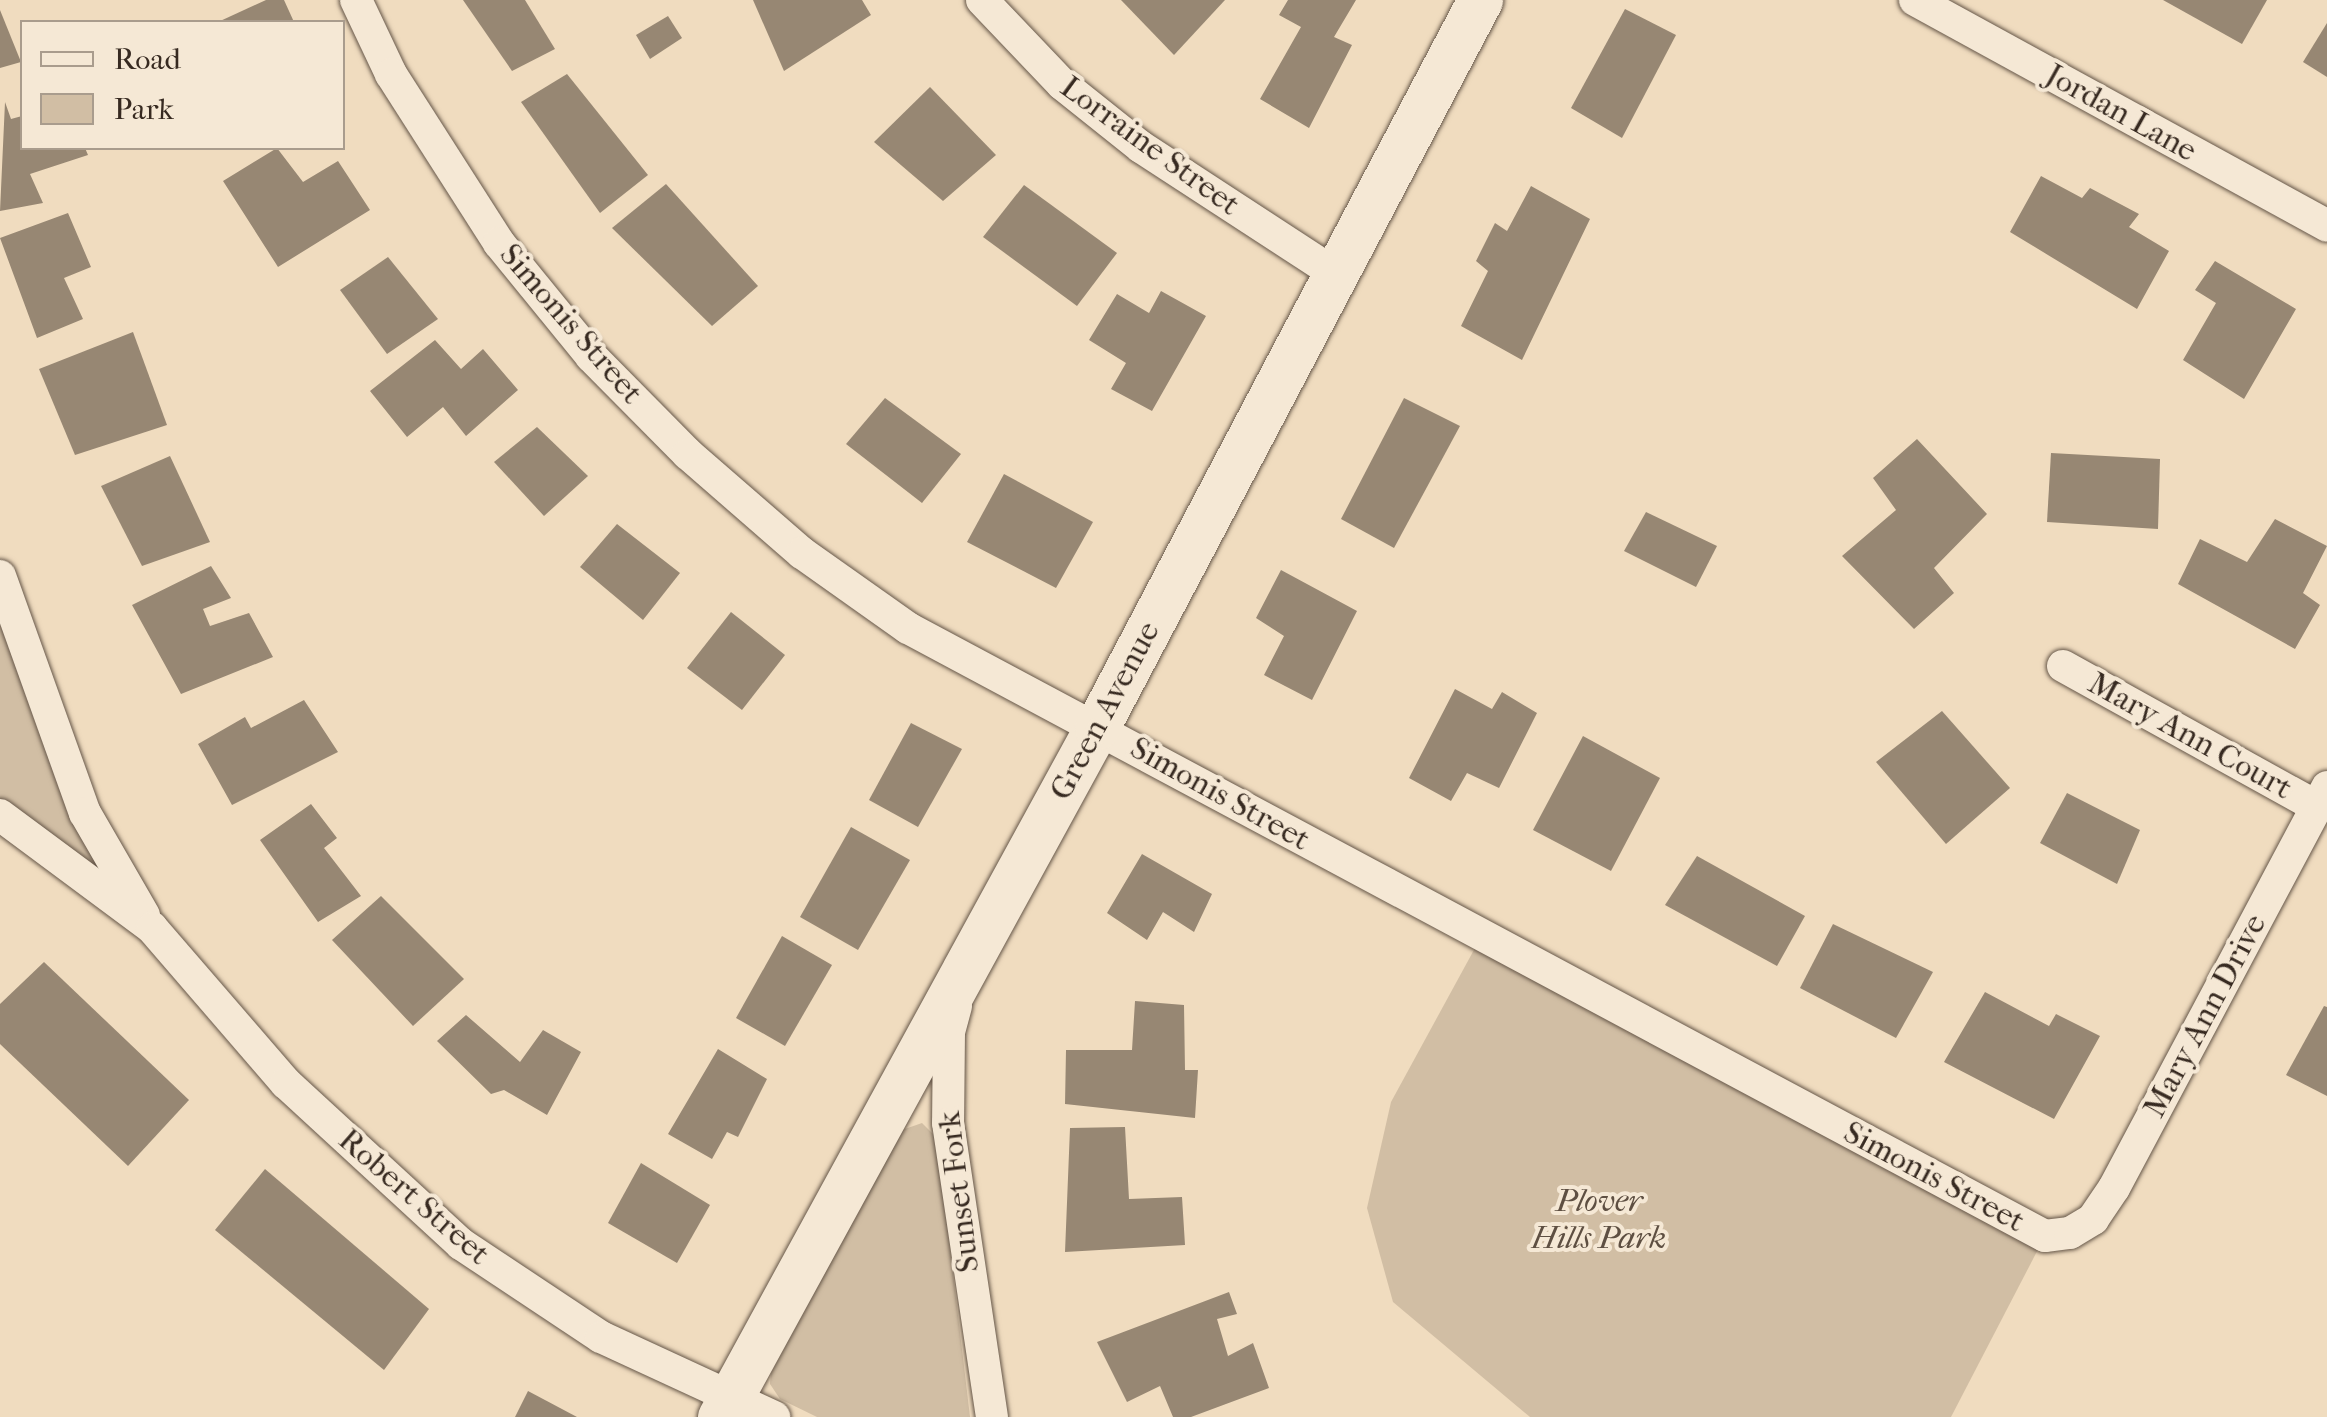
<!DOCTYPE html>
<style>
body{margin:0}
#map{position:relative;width:2327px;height:1417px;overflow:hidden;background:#f0dcbf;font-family:"IM FELL French Canon",serif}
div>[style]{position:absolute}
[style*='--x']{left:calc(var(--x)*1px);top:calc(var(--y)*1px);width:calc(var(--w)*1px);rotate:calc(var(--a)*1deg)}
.green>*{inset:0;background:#d1bea4}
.building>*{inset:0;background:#978773}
.roads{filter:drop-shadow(0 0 2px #655648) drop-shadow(0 0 2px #655648)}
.street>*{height:32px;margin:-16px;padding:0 16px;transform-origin:16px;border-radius:16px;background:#f5e8d5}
.secondary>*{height:45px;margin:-22.5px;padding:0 22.5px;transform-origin:22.5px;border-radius:22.5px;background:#f5e8d5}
span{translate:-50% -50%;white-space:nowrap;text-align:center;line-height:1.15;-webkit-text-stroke:8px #f5e8d5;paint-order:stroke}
.street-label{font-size:32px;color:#372a21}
.park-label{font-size:32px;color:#5e4f42;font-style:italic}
.legend{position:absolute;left:20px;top:20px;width:325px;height:130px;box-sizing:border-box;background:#f5e8d5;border:2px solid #a99c8d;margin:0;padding:12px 18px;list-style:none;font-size:30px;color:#372a21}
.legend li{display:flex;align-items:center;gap:20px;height:50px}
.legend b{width:50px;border:2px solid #a99c8d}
</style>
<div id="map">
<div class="green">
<i style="clip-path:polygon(0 576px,152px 928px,0 815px)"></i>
<i style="clip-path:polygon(1481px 937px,2045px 1236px,1951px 1417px,1530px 1417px,1393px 1302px,1367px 1208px,1391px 1102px)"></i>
<i style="clip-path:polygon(922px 1123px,937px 1138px,970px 1417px,817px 1417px,780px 1399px,770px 1384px,771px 1373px,902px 1130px)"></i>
</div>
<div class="building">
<i style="clip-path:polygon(266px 0,284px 0,294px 22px,218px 22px)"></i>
<i style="clip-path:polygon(463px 0,525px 0,555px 49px,512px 71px)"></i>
<i style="clip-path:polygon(753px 0,862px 0,871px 15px,784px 71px)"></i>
<i style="clip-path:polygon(1121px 0,1225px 0,1174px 55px)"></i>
<i style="clip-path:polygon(1288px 0,1356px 0,1334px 37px,1352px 45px,1309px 128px,1260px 99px,1301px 27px,1279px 15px)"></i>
<i style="clip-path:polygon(2163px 0,2267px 0,2242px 44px)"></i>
<i style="clip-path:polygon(1625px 9px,1676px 35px,1622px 138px,1571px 108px)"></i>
<i style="clip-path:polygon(0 10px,21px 62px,0 68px)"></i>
<i style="clip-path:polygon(668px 16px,682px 38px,650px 59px,636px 35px)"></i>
<i style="clip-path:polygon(2327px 23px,2327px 77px,2303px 62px)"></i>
<i style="clip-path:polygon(567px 74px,648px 175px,600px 213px,521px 102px)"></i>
<i style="clip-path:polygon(930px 87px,996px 155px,943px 201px,874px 142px)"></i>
<i style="clip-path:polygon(5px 102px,11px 119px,22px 116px,22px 148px,85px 148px,88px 155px,30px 174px,43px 203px,0 211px)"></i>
<i style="clip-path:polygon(277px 148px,303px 182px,338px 161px,370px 210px,278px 267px,223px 181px)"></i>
<i style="clip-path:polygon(2041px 176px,2082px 198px,2090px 188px,2139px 214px,2129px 227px,2169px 251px,2137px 309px,2010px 232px)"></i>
<i style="clip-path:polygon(666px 184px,758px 286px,712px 326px,612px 228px)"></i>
<i style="clip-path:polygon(1024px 185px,1117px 253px,1077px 306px,983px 237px)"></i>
<i style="clip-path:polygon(1531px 186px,1590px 219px,1522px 360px,1461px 326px,1488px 271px,1476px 261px,1495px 223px,1507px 231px)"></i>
<i style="clip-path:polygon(68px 213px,91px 267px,64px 278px,83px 319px,37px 338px,0 238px)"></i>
<i style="clip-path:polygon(388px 257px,438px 319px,387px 354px,340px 290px)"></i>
<i style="clip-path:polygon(2215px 261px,2296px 309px,2244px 399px,2183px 360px,2216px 303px,2195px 290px)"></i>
<i style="clip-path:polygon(1161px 291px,1206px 316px,1152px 411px,1111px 389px,1126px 363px,1089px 340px,1117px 294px,1149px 313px)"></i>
<i style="clip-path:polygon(133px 332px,167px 425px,75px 455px,39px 369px)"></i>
<i style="clip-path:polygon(435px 340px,461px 369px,483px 349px,518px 390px,466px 436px,443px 407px,407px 437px,370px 391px)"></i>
<i style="clip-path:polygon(885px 398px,961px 454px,922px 503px,846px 444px)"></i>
<i style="clip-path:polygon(1404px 398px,1460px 426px,1394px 548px,1341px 519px)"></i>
<i style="clip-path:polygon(537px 427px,588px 476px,544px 516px,494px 462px)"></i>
<i style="clip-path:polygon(1917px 439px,1987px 514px,1934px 568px,1954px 593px,1914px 629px,1842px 556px,1896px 510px,1873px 478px)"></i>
<i style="clip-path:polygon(2051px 453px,2160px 459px,2158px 529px,2047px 522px)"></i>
<i style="clip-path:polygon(170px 456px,210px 542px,142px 566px,101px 486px)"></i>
<i style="clip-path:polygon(1004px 474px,1093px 522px,1056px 588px,967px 542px)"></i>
<i style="clip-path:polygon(1646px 512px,1717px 546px,1696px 587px,1624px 551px)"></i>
<i style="clip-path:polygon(2275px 519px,2327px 546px,2303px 593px,2320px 605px,2295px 649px,2178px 584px,2200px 539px,2247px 562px)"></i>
<i style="clip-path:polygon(617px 524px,680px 573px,643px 620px,580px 567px)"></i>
<i style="clip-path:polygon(211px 566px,231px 598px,203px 609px,210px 626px,249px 613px,273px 657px,181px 694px,132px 605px)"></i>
<i style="clip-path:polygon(1281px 570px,1357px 611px,1312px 700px,1264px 675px,1284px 636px,1256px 618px)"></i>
<i style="clip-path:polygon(731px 612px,785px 655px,742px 710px,687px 668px)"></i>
<i style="clip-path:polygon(1455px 689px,1492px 709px,1502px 692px,1537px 713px,1499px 788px,1467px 773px,1451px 801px,1409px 778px)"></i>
<i style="clip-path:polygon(304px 700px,338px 752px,232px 805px,198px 744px,245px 717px,251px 728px)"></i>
<i style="clip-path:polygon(1942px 711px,2010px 788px,1946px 844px,1876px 762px)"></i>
<i style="clip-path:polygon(911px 723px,962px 749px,918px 827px,869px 800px)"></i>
<i style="clip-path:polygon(1583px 736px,1660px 778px,1611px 871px,1533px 830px)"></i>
<i style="clip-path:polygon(2067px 793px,2140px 830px,2117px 884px,2040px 843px)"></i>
<i style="clip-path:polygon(311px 804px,337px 838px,324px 848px,361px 896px,318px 922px,260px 840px)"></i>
<i style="clip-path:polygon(851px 827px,910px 860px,858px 950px,800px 917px)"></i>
<i style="clip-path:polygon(1142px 854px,1212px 894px,1194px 932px,1163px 912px,1147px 940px,1107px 913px)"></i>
<i style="clip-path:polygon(1697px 856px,1805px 916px,1777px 966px,1665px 905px)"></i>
<i style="clip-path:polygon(381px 896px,464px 979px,413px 1026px,332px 940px)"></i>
<i style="clip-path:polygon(1833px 924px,1933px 972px,1896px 1038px,1800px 988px)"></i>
<i style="clip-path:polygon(782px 936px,832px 965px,785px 1046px,736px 1018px)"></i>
<i style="clip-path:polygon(44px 962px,189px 1100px,128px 1166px,0 1044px,0 1004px)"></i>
<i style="clip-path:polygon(1985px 992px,2049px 1026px,2056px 1014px,2100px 1036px,2054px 1119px,1944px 1062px)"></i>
<i style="clip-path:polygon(1135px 1001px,1184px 1005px,1185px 1070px,1198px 1070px,1195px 1118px,1065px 1104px,1066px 1050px,1132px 1050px)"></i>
<i style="clip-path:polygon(2324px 1006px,2327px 1007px,2327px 1096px,2286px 1075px)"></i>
<i style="clip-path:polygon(466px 1015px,520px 1062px,543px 1030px,581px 1052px,547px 1115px,504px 1090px,491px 1094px,437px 1041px)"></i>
<i style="clip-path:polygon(718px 1049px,767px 1079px,738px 1137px,727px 1132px,712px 1159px,668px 1134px)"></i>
<i style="clip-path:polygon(1125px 1127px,1129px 1199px,1182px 1197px,1185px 1245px,1065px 1252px,1070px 1128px)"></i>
<i style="clip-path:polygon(641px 1163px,710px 1205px,677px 1263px,608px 1223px)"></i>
<i style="clip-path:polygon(265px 1169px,429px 1309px,384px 1370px,215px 1230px)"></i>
<i style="clip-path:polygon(1229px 1292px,1237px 1314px,1217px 1319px,1228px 1356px,1253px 1343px,1269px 1388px,1191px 1417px,1173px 1417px,1160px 1386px,1127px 1402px,1097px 1342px)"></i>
<i style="clip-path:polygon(528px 1391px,577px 1417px,515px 1417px)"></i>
</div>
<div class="roads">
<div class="street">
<i style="--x:356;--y:0;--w:82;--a:64.7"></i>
<i style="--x:391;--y:74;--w:201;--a:57.4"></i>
<i style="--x:499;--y:243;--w:146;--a:50.8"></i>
<i style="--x:591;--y:356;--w:138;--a:45.3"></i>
<i style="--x:688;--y:454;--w:151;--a:41"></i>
<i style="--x:802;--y:553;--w:130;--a:35.3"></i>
<i style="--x:908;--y:628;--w:1289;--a:28.14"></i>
<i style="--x:2045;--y:1236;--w:25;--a:-7"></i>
<i style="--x:2070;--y:1233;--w:27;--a:-31"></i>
<i style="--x:2093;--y:1219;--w:37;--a:-56"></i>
<i style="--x:2114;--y:1188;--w:454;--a:-62"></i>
<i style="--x:982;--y:0;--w:116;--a:46.4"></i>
<i style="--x:1062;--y:84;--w:101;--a:38.6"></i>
<i style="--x:1141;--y:147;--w:230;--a:33.1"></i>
<i style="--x:1915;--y:0;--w:470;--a:28.7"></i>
<i style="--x:0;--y:576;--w:252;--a:70.3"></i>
<i style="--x:85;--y:813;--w:118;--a:60"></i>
<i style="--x:2063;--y:666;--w:291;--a:29"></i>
<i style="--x:0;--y:815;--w:189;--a:36.6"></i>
<i style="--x:152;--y:928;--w:205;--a:49.2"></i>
<i style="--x:286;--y:1083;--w:238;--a:42.6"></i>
<i style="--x:461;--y:1244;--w:168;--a:33.6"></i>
<i style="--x:601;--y:1337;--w:191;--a:24.8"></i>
<i style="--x:956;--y:1006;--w:27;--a:105"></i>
<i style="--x:949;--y:1032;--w:91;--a:90.6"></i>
<i style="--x:948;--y:1123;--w:297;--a:81.5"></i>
</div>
<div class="secondary">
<i style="--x:720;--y:1417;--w:786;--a:-61.35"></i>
<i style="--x:1097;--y:727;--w:822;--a:-62.22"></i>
</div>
</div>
<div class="street-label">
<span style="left:2121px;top:113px;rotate:29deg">Jordan Lane</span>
<span style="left:1150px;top:146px;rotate:36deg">Lorraine Street</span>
<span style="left:571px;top:324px;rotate:49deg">Simonis Street</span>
<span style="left:1105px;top:711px;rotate:-62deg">Green Avenue</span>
<span style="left:2190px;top:736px;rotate:29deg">Mary Ann Court</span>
<span style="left:1220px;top:794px;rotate:29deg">Simonis Street</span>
<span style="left:2205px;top:1016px;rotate:-62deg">Mary Ann Drive</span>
<span style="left:1934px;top:1177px;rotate:28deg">Simonis Street</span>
<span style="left:959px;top:1192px;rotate:-97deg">Sunset Fork</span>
<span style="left:414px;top:1197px;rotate:41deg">Robert Street</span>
</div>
<div class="park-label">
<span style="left:1599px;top:1220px">Plover<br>Hills Park</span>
</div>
<ul class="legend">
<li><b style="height:12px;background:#f5e8d5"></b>Road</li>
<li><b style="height:28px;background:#d1bea4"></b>Park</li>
</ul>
</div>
